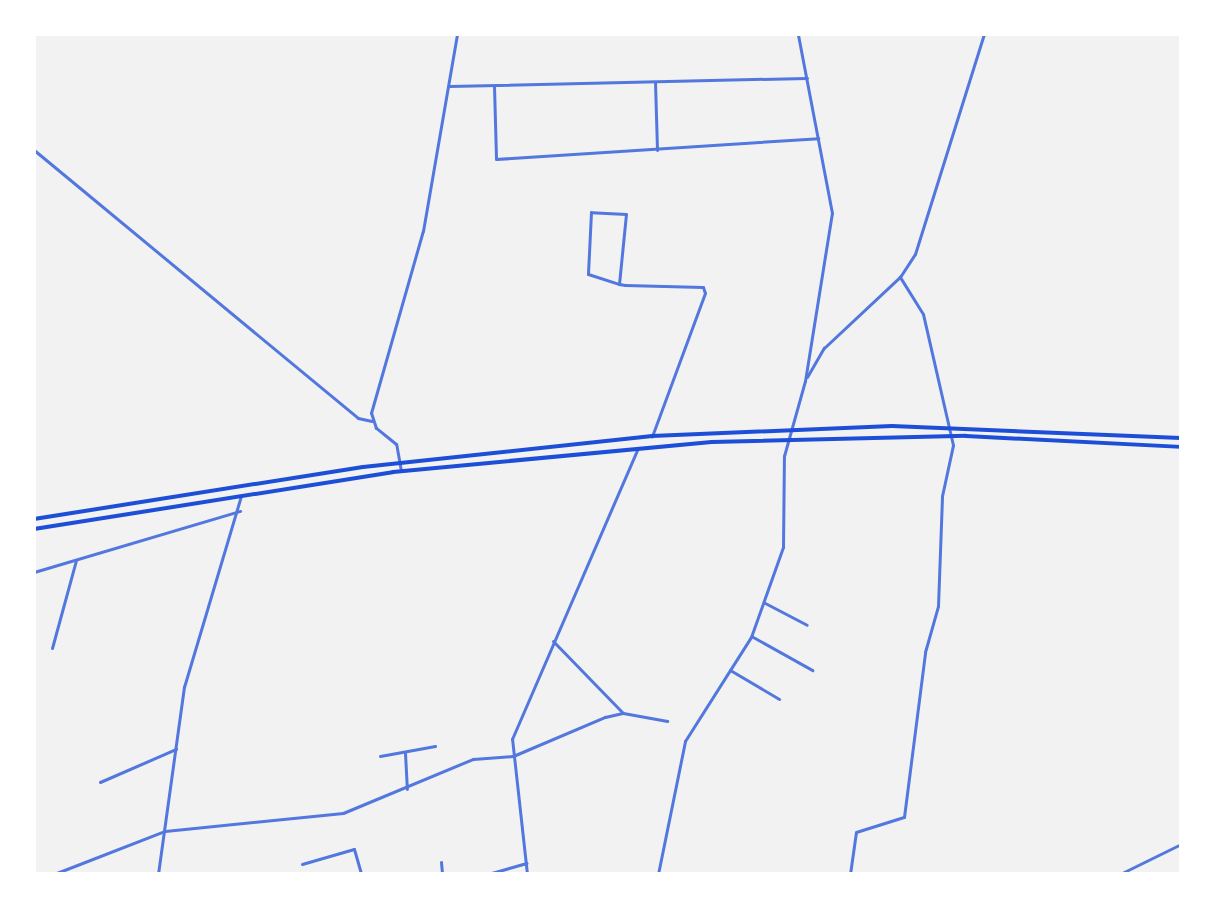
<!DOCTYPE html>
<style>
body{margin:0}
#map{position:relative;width:1215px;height:908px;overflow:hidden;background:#f2f2f2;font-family:"Source Sans 3",sans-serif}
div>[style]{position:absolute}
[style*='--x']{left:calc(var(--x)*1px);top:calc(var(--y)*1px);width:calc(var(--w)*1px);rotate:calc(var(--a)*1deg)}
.minor>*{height:3px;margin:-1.5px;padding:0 1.5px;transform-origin:1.5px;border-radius:1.5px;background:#5277de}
.tertiary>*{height:3px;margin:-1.5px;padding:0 1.5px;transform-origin:1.5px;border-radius:1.5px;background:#5277de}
.trunk>*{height:4px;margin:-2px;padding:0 2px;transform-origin:2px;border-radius:2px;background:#1d4ed8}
span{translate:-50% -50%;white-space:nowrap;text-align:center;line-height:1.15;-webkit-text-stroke:8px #fff;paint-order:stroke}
.frame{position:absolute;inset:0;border:36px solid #fff;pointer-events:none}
</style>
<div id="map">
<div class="minor">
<i style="--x:655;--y:82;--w:68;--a:88.3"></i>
<i style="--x:449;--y:86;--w:358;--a:-1.3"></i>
<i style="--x:494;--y:86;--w:73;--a:88.4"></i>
<i style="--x:496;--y:159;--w:323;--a:-3.7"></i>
<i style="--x:34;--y:150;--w:420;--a:39.6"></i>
<i style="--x:358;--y:418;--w:14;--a:12"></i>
<i style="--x:619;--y:284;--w:70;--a:-84.3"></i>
<i style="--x:626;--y:214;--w:35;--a:-177"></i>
<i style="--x:591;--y:212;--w:62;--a:92.8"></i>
<i style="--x:588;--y:274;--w:33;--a:18"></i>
<i style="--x:619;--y:284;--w:6;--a:9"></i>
<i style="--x:625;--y:285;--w:78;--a:1.5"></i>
<i style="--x:703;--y:287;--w:6;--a:72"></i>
<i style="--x:705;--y:293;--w:153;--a:110.3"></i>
<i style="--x:807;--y:377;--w:34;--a:-60"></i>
<i style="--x:824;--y:348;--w:104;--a:-43.1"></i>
<i style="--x:900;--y:277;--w:27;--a:-57"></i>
<i style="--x:915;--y:254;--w:231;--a:-72.6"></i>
<i style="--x:34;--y:572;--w:215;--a:-16.5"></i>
<i style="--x:765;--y:603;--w:47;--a:27.6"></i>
<i style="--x:753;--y:637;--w:68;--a:29.2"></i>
<i style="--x:553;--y:641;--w:100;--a:45.8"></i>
<i style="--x:52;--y:648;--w:91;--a:-74.7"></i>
<i style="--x:730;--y:670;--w:57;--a:30.6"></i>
<i style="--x:405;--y:753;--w:36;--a:87"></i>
<i style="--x:380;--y:756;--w:56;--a:-10.3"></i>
<i style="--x:100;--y:782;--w:83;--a:-23.5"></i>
<i style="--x:441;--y:862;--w:12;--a:85"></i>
<i style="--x:302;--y:864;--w:54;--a:-16.1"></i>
<i style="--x:354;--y:849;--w:26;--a:74"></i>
<i style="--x:54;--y:874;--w:119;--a:-21.2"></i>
<i style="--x:165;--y:831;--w:179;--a:-5.8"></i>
<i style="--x:343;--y:813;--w:141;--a:-22.6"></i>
<i style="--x:473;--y:759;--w:40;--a:-4.3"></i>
<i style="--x:513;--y:756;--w:100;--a:-23"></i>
<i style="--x:605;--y:717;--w:18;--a:-13"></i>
<i style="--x:623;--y:713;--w:45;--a:10.3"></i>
<i style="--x:158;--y:874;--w:189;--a:-82.1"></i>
<i style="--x:184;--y:687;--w:199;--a:-73.4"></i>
<i style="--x:488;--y:874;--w:40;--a:-16"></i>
<i style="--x:527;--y:874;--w:136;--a:-96.3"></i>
<i style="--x:512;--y:739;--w:317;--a:-66.6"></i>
<i style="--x:658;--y:874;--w:136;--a:-78.5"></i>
<i style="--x:685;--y:741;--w:123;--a:-57.6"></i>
<i style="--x:751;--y:637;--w:96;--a:-70.4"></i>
<i style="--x:783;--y:547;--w:91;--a:-89.4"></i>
<i style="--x:784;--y:456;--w:78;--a:-74.4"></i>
<i style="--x:805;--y:381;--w:170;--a:-80.9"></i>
<i style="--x:832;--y:213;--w:182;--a:-100.8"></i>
<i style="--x:850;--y:874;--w:42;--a:-81.9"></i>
<i style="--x:856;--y:832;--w:50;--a:-17.4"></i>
<i style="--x:904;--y:817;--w:166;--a:-82.7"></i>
<i style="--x:925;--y:652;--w:48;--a:-74.2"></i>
<i style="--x:938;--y:606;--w:110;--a:-87.9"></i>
<i style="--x:942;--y:496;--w:52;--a:-77.8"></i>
<i style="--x:953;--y:445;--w:134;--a:-102.9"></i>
<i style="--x:923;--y:314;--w:44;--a:-121.9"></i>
<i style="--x:1120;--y:874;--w:68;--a:-26.2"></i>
</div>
<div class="tertiary">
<i style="--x:401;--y:471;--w:27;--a:-100"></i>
<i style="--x:396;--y:444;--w:26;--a:-141"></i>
<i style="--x:376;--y:428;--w:16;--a:-108"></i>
<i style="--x:371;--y:413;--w:189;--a:-74.1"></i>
<i style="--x:423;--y:231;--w:200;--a:-80.2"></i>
</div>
<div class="trunk">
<i style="--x:34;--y:519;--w:333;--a:-9"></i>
<i style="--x:363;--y:467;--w:291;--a:-6.1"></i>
<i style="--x:652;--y:436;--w:240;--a:-2.4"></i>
<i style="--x:892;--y:426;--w:289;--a:2.4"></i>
<i style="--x:34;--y:529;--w:363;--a:-9"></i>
<i style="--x:393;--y:472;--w:320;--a:-5.4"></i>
<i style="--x:712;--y:442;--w:254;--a:-1.4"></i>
<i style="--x:966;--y:436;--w:215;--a:2.9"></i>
</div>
<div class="frame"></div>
</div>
